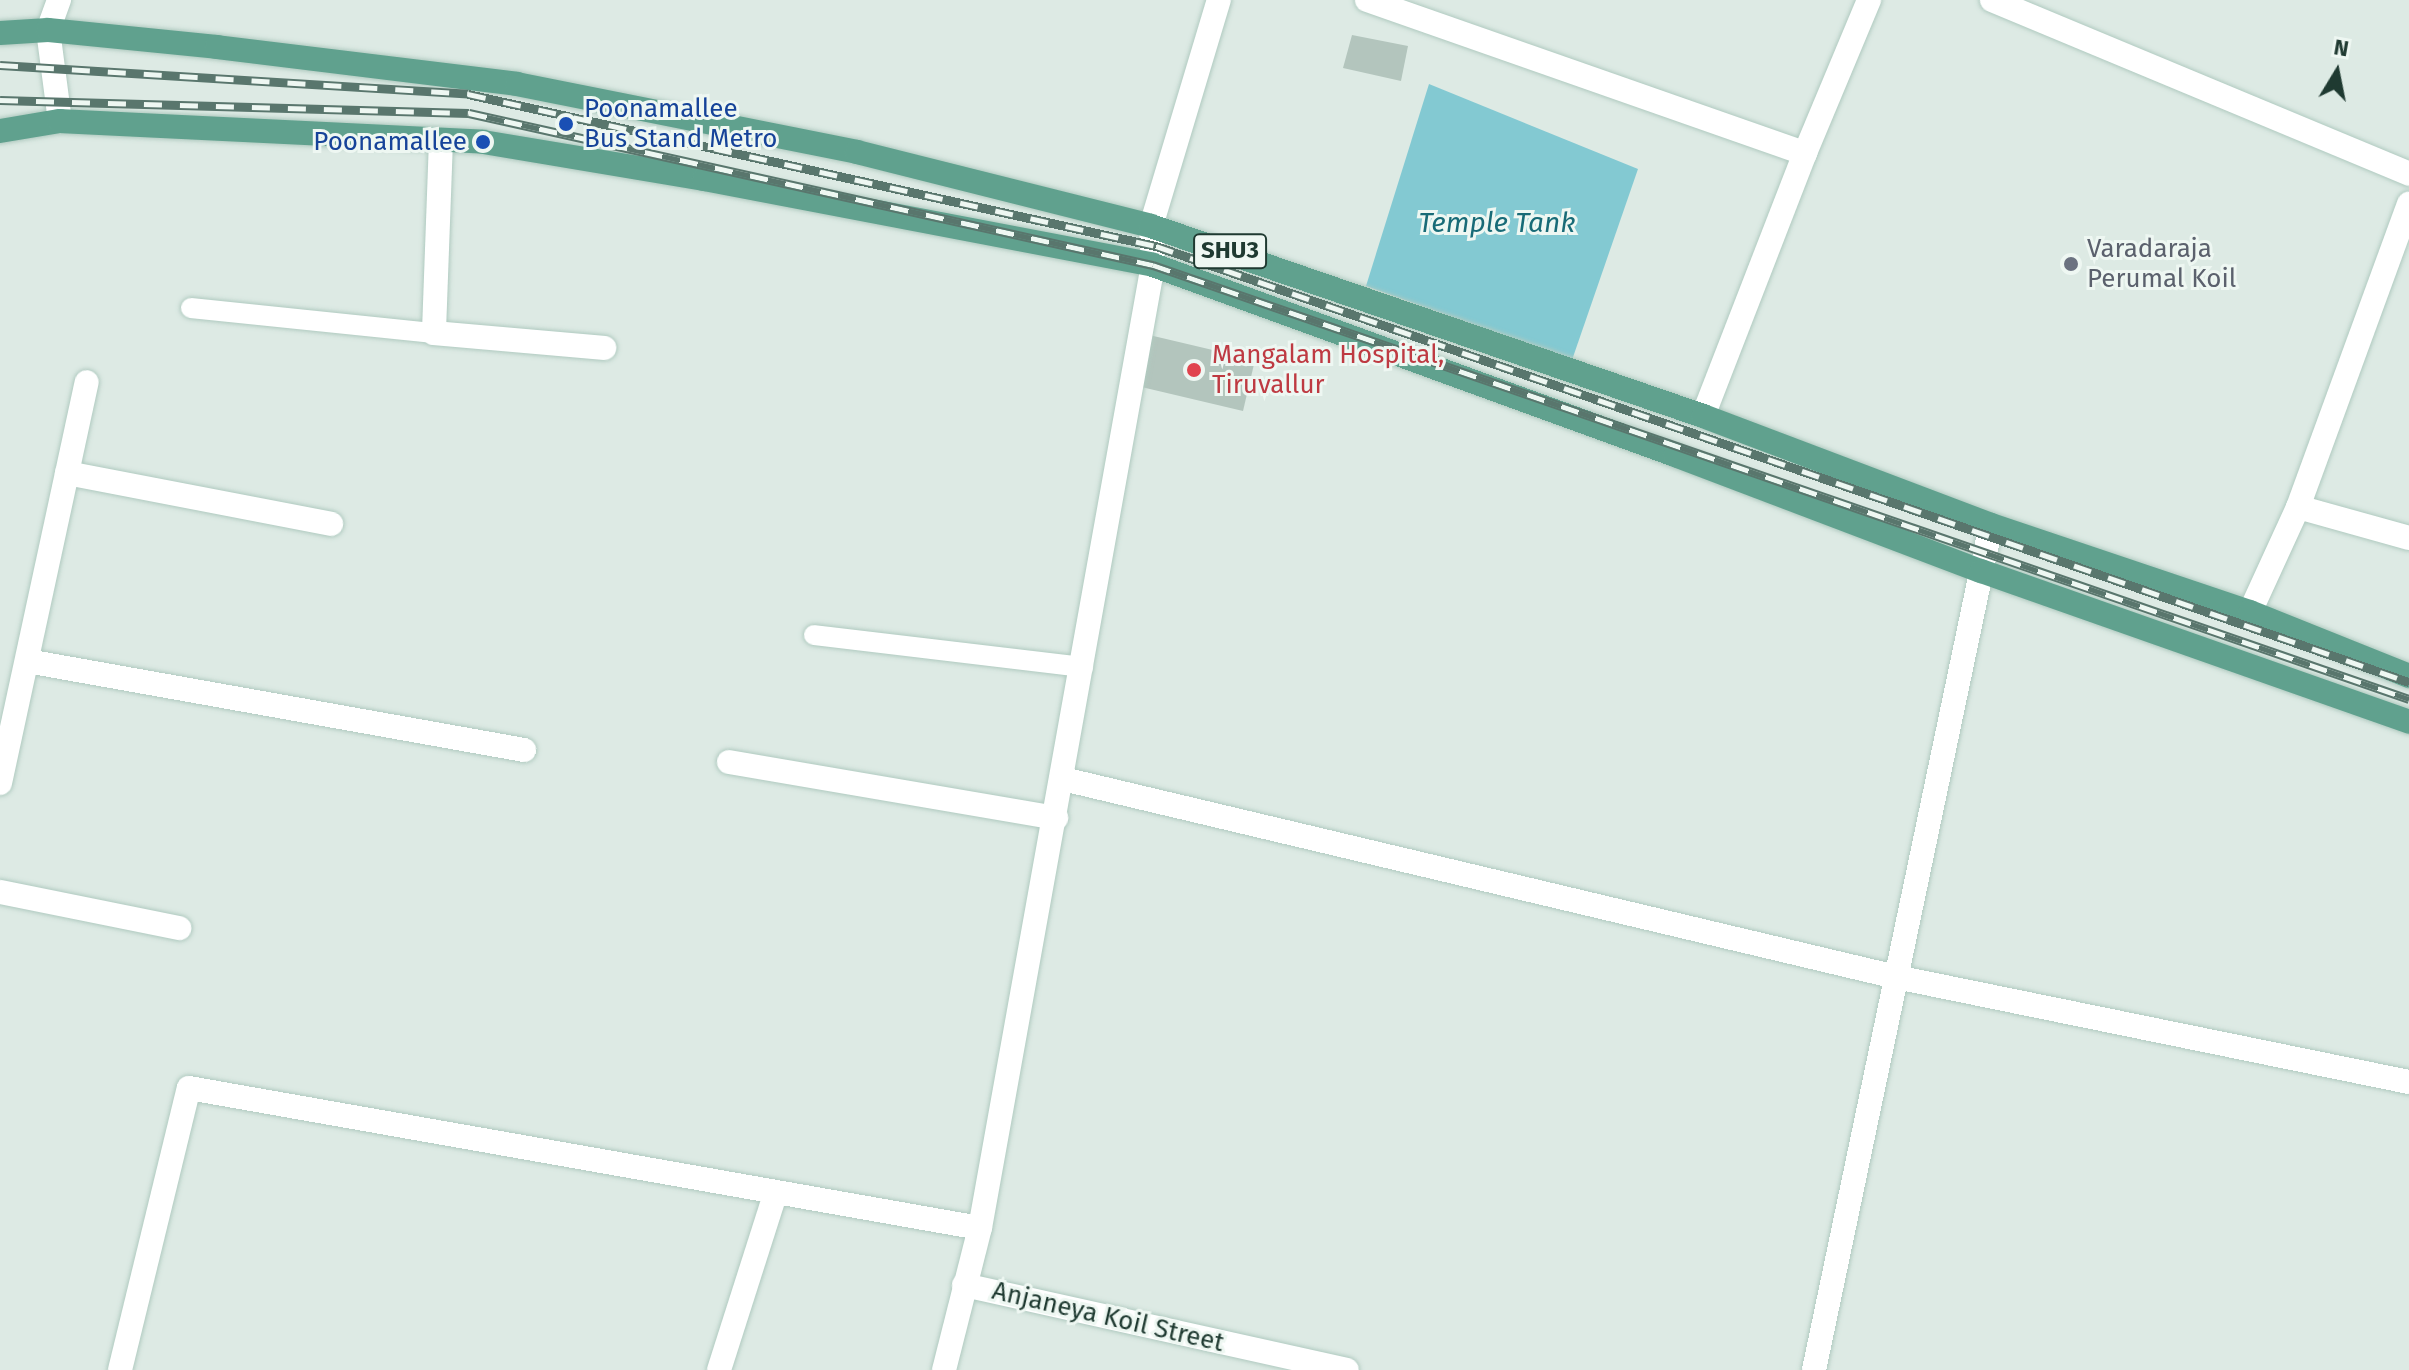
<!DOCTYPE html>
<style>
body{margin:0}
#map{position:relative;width:2409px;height:1370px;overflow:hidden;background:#ddeae4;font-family:"Fira Sans",sans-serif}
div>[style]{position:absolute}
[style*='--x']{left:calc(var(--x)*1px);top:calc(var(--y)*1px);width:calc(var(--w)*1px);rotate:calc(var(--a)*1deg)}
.water>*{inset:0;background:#83c9d2}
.building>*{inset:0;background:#b3c5bd}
.roads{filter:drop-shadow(0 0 2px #b0cac0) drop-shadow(0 0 2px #b0cac0)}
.lane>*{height:20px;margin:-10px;padding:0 10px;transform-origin:10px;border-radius:10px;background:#fff}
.street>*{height:24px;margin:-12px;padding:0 12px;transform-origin:12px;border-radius:12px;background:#fff}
.secondary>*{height:24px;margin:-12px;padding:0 12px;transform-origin:12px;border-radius:12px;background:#fff}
.primary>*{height:24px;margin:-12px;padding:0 12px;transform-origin:12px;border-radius:12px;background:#60a18e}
.rail>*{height:9px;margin-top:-4.5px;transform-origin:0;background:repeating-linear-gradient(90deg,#eef7f2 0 18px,#59766d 0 36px);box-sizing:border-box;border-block:2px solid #59766d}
.dots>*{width:22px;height:22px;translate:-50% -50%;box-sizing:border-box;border:4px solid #eef7f2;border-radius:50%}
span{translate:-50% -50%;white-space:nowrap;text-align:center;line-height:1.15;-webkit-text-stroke:6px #eef7f2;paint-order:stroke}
.shield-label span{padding:2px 6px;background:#eef7f2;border:2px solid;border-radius:6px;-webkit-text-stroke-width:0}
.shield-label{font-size:24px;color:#1f3a31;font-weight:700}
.transit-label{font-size:26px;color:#164399}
.left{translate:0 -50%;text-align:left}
.right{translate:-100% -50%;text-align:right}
.worship-label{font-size:26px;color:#5b616d}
.health-label{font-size:26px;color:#be3a42}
.street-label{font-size:26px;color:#1f3a31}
.water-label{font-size:28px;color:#186b77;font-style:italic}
.north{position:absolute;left:2297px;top:32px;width:80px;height:80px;-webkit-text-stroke:6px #eef7f2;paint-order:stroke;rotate:10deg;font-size:22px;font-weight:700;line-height:32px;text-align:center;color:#1f3a31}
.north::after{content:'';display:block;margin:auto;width:28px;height:36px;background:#1f3a31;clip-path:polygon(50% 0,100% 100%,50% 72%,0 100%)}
</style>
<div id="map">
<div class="water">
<i style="clip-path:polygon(1429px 84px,1638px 169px,1572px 360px,1366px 286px)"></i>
</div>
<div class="building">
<i style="clip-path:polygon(1352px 35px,1408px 46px,1401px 81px,1343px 68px)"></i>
<i style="clip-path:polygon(1145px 334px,1255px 360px,1243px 411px,1133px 385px)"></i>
</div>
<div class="roads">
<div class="lane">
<i style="--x:191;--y:308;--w:244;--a:5.9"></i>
<i style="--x:814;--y:635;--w:271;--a:6.8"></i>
</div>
<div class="street">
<i style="--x:59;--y:0;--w:32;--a:110"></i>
<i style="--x:48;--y:30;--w:92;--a:82.5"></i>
<i style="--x:1367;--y:0;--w:464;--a:19.3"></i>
<i style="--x:1992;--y:0;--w:452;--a:22.6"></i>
<i style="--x:441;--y:140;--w:193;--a:92.1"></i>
<i style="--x:434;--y:333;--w:171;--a:5"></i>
<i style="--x:1703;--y:416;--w:282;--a:-68.8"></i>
<i style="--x:1805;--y:153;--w:166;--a:-67.3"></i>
<i style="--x:67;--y:473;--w:269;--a:10.9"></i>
<i style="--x:2298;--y:507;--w:115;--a:15.6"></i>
<i style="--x:2250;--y:612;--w:115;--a:-65.4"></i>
<i style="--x:2298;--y:507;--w:323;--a:-69.9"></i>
<i style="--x:27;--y:661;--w:505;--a:10.15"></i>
<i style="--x:729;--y:762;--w:332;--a:9.7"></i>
<i style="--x:1063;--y:779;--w:856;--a:13.37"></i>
<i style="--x:1896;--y:977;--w:524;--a:11.57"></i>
<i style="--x:0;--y:783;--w:410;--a:-77.8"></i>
<i style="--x:0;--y:892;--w:183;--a:11.4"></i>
<i style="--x:964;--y:1285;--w:392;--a:12.5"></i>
<i style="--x:120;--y:1370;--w:290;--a:-76.3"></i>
<i style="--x:189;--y:1088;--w:803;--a:10.04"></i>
<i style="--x:719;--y:1370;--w:185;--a:-72.3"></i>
<i style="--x:944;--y:1370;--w:146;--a:-75.8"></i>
<i style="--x:980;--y:1228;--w:978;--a:-79.82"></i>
</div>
<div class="secondary">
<i style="--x:1153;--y:265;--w:39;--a:-93"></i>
<i style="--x:1151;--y:226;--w:236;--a:-73.3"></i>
<i style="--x:1814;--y:1370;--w:863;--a:-78.17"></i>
</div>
<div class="primary">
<i style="--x:0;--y:33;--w:48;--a:-3.6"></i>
<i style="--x:48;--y:30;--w:170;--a:5.7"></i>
<i style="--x:217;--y:47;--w:302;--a:7"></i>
<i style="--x:517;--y:84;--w:347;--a:11.3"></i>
<i style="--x:857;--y:152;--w:303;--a:14.1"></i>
<i style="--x:1151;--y:226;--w:584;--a:18.99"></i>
<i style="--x:1703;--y:416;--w:308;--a:20.7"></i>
<i style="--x:1991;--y:525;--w:273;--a:18.6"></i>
<i style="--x:2250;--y:612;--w:171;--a:21.9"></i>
<i style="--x:0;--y:131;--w:61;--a:-9.5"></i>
<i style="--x:60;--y:121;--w:424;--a:2.8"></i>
<i style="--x:483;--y:142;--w:224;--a:9.5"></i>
<i style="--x:704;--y:179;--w:457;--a:10.8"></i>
<i style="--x:1153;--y:265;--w:556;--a:20"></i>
<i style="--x:1675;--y:455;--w:327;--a:20.8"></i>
<i style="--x:1981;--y:571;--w:454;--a:19.4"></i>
</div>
</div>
<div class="rail">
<i style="--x:0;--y:65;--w:469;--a:3.5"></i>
<i style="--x:468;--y:94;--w:705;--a:12.46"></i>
<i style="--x:1156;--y:246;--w:1327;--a:19.19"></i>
<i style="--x:0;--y:100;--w:469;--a:1.6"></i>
<i style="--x:469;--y:113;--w:701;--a:12.53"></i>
<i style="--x:1153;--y:265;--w:1329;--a:19.06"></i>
</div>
<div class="dots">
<i style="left:566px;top:124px;background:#1a4fb4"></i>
<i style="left:483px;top:142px;background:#1a4fb4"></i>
<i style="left:2071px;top:264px;background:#6b7280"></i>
<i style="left:1194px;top:370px;background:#e0444e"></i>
</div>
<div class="shield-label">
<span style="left:1230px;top:251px">SHU3</span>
</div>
<div class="transit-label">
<span class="left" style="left:584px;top:124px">Poonamallee<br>Bus Stand Metro</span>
<span class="right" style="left:467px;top:142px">Poonamallee</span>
</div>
<div class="worship-label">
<span class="left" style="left:2087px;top:264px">Varadaraja<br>Perumal Koil</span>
</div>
<div class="health-label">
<span class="left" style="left:1212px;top:370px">Mangalam Hospital,<br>Tiruvallur</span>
</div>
<div class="street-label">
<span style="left:1108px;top:1317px;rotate:13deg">Anjaneya Koil Street</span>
</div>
<div class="water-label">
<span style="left:1497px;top:223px">Temple Tank</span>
</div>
<div class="north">N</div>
</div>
